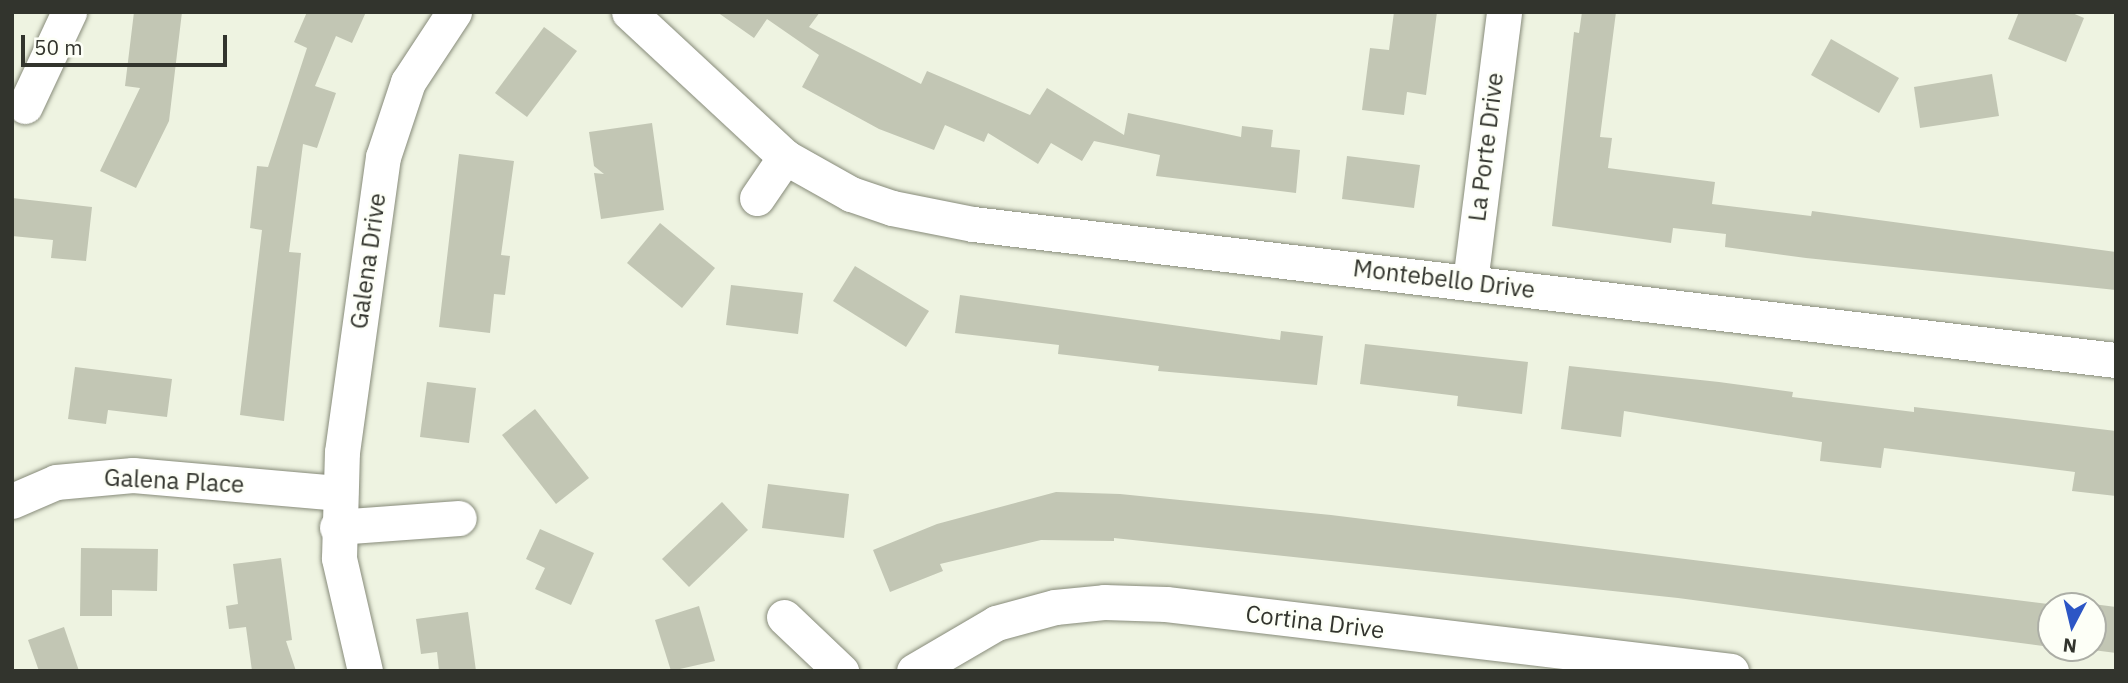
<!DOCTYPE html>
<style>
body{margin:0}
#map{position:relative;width:2128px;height:683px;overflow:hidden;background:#eef3e1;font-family:"IBM Plex Sans",sans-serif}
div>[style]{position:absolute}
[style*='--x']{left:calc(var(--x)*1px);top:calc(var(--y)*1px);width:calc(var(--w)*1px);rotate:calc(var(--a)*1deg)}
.building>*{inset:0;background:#c2c6b4}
.roads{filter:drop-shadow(0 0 2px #878b7a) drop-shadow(0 0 2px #878b7a)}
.minor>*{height:35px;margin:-17.5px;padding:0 17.5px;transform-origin:17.5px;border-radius:17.5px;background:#fff}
span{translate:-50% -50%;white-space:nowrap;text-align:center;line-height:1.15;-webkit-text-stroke:5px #fdfff7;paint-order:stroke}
.street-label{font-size:24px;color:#32342d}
.frame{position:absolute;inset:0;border:14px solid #32342d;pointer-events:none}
.north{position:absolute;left:2037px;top:592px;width:70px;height:70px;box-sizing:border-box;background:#fdfff7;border:2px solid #acaea6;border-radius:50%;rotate:187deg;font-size:19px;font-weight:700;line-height:28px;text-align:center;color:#32342d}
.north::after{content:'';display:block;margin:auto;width:24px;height:32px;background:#2c56c5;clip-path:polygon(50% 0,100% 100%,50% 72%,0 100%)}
.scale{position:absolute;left:21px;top:35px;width:206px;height:32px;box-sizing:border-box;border:4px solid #32342d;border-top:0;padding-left:9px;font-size:21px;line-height:24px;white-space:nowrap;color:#32342d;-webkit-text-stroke:5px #fdfff7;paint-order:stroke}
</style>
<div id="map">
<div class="building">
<i style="clip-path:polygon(134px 12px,182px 12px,169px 121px,136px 188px,100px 171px,140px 88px,125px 86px)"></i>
<i style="clip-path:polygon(307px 12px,366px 12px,352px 43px,336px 36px,315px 86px,336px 93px,317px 148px,303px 144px,289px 252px,301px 253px,284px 421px,240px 415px,262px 230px,250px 228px,257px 166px,268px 167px,307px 48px,294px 42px)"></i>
<i style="clip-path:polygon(717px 12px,820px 12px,809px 27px,921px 84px,927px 71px,1030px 115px,1047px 88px,1124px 135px,1128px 113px,1241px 137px,1242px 126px,1273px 130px,1271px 147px,1300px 150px,1296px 193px,1156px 176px,1160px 155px,1094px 141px,1082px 161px,1051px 143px,1038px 164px,988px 133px,984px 142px,945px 125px,934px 150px,879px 129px,802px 87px,819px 55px,767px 19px,754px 38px)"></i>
<i style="clip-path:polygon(1394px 12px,1437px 12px,1426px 95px,1407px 92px,1404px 115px,1362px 110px,1370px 48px,1389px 50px)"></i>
<i style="clip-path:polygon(1582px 12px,1616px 12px,1600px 137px,1612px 138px,1608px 168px,1715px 182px,1712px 204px,1811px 216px,1812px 211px,2116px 252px,2116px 290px,1806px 258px,1725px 247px,1726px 234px,1673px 228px,1671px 243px,1552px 226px,1574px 32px,1579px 33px)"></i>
<i style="clip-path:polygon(2019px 12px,2070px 12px,2084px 18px,2066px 62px,2008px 39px)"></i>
<i style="clip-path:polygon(544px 27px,577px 51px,527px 117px,495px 93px)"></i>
<i style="clip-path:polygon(1831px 39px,1899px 78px,1879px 113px,1811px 75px)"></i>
<i style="clip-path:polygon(1992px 74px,1999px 116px,1920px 128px,1914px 87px)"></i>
<i style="clip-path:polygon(652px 123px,664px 210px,601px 219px,594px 173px,604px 174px,594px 166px,589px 132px)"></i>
<i style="clip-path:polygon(459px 154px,514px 161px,501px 255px,510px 256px,505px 295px,494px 294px,490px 333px,439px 327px)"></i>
<i style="clip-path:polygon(1347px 156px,1420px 165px,1414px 208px,1342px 199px)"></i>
<i style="clip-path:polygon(12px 198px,92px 207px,86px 261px,51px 258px,53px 240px,12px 236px)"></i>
<i style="clip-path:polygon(660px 223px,715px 268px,682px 308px,627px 263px)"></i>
<i style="clip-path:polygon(855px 266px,929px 311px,906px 347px,833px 301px)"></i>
<i style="clip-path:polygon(731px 285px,803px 293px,798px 334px,726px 325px)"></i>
<i style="clip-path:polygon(960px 295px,1280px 340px,1281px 331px,1323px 336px,1317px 385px,1158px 371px,1159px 366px,1058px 354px,1059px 345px,955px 333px)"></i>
<i style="clip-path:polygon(1365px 344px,1528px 362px,1522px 414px,1457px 406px,1458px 396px,1360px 384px)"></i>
<i style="clip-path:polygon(1569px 366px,1719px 382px,1793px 392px,1792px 397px,1914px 412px,1914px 407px,2116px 431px,2116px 496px,2072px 491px,2075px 472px,1884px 448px,1881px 468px,1820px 461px,1822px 442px,1624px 411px,1621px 437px,1561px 429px)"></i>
<i style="clip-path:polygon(75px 367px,172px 379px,167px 417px,108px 410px,106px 424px,68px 419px)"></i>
<i style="clip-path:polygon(427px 382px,476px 388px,469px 443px,420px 437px)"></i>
<i style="clip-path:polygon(535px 409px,589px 478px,556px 504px,502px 435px)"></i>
<i style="clip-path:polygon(768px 484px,849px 494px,844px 538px,762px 528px)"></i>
<i style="clip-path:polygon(1056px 492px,1120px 494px,1331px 515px,2048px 604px,2043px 646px,1678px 598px,1114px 538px,1114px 541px,1041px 540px,940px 564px,943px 571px,890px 592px,873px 550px,937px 524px)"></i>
<i style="clip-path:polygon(722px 502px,748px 530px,689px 587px,662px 559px)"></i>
<i style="clip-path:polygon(540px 529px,594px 553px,571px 605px,535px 589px,545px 568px,526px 559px)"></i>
<i style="clip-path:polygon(81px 548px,158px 549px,157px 591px,112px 590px,112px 616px,80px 616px)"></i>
<i style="clip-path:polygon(281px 558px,292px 640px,286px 641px,296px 671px,252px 671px,246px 627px,229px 629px,226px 606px,238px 604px,233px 564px)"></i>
<i style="clip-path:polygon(2093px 604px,2116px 607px,2116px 653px,2093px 650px)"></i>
<i style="clip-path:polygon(699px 606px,715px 661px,671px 671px,655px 620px)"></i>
<i style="clip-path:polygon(468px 612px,476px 671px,439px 671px,437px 652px,421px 654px,416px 619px)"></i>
<i style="clip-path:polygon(64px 627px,79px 671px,39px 671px,28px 640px)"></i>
</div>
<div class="roads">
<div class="minor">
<i style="--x:629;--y:12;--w:213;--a:42.9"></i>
<i style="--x:785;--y:157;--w:76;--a:29.3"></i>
<i style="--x:851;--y:194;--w:43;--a:18.9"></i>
<i style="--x:892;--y:208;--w:83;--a:11.2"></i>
<i style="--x:973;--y:224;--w:1151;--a:6.79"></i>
<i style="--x:25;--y:106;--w:104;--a:-64.9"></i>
<i style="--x:757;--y:198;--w:50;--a:-55.7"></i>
<i style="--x:1470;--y:282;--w:272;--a:-82.8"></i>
<i style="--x:12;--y:501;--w:48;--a:-23.4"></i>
<i style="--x:56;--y:482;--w:77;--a:-5.2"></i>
<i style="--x:133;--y:475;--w:208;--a:5"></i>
<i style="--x:337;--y:527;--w:122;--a:-4.2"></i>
<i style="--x:784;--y:617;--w:79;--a:43.5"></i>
<i style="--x:365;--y:671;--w:116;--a:-103"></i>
<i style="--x:339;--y:558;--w:106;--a:-88.4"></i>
<i style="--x:342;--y:452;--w:298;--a:-82.1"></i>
<i style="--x:383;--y:157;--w:79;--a:-71.6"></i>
<i style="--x:408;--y:82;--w:84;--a:-56.7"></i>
<i style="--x:914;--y:671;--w:95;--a:-30.3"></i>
<i style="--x:996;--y:623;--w:61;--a:-15.2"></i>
<i style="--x:1055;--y:607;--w:49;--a:-5.8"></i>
<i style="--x:1104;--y:602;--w:62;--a:1.8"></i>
<i style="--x:1166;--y:604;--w:569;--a:6.76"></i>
</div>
</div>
<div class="street-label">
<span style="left:1486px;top:147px;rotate:-83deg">La Porte Drive</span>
<span style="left:368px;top:261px;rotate:-82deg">Galena Drive</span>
<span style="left:1444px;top:279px;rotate:7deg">Montebello Drive</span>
<span style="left:174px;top:481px;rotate:3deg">Galena Place</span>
<span style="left:1315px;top:622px;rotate:7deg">Cortina Drive</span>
</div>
<div class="frame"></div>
<div class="north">N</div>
<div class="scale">50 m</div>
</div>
